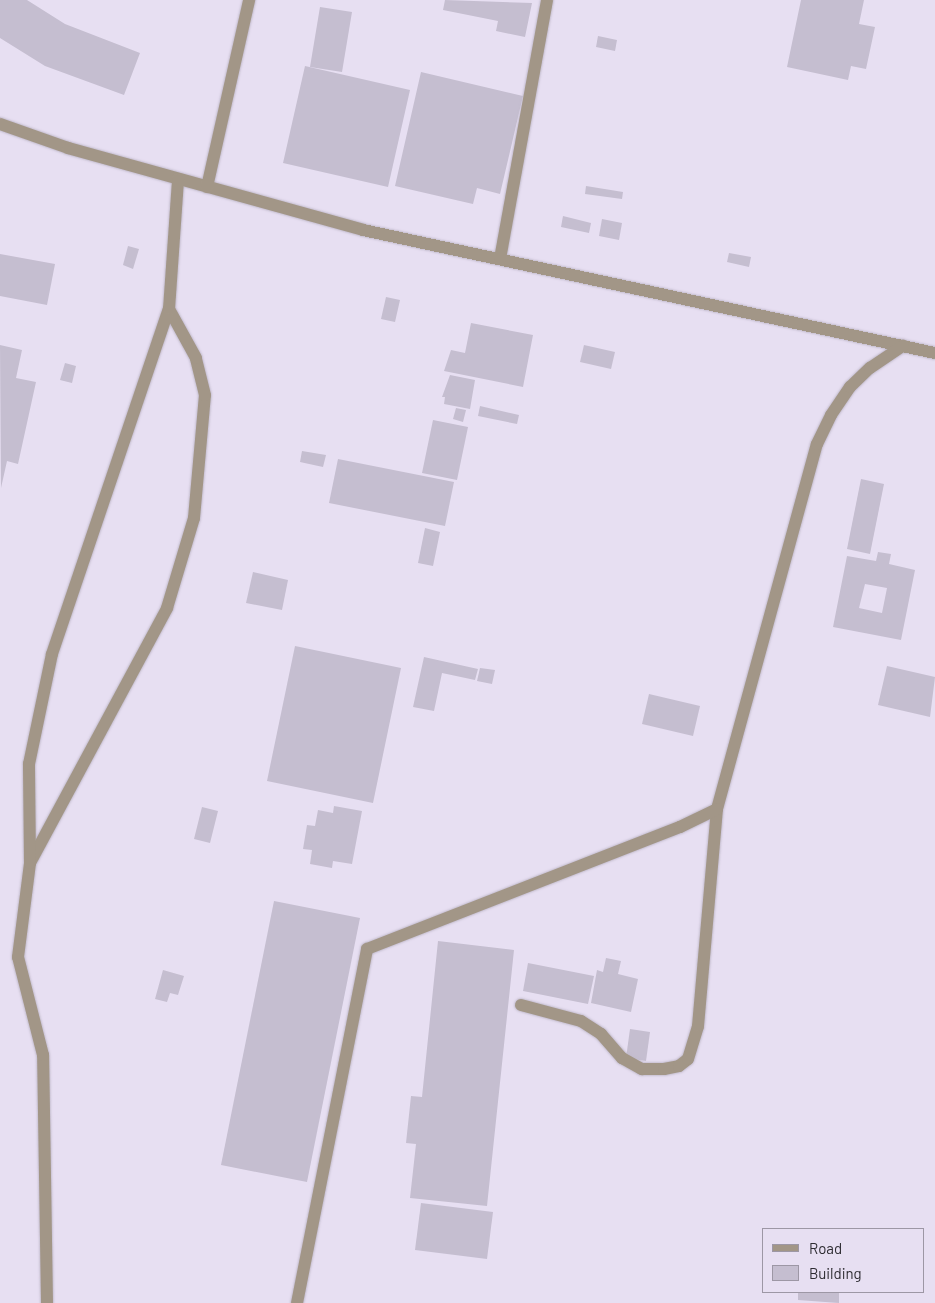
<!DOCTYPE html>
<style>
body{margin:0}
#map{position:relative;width:935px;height:1303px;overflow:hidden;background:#e7dff2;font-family:Barlow,sans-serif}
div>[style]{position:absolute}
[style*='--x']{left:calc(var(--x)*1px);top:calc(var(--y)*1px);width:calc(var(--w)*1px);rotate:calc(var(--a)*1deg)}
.building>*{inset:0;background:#c5bed0}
.roads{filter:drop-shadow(0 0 1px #c2bbcc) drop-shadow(0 0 1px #c2bbcc)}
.minor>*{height:12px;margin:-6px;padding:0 6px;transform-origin:6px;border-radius:6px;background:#a29687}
span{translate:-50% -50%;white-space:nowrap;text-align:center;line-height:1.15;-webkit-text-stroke:4.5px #e7dff2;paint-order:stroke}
.legend{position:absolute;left:762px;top:1228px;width:162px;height:65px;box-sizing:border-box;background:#e7dff2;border:1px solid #9d97a5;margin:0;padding:6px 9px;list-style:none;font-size:15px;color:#2e2c32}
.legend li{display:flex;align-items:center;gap:10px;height:25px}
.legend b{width:25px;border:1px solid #9d97a5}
</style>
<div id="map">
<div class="building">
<i style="clip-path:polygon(0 0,27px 0,65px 24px,140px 53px,124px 95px,45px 66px,0 38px)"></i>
<i style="clip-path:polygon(445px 0,532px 3px,525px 37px,496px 31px,498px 21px,443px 10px)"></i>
<i style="clip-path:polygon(801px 0,864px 0,859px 24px,875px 27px,866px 69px,851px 66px,848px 80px,787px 67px)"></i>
<i style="clip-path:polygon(320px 7px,352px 12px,342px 72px,310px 67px)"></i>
<i style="clip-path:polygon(598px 36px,617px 40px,615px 51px,596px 47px)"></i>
<i style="clip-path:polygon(305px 66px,410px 90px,388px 187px,283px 163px)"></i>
<i style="clip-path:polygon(421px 72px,523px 96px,500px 194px,477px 188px,473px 204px,395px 186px)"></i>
<i style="clip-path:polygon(586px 186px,623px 192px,622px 199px,585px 194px)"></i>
<i style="clip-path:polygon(563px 216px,591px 223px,589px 233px,561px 227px)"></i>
<i style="clip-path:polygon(602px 219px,622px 223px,619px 240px,599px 236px)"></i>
<i style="clip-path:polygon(128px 246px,139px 249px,133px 269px,123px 265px)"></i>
<i style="clip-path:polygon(729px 253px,751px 257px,749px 267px,727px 262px)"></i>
<i style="clip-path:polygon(0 254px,55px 264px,47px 305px,0 296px)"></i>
<i style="clip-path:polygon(386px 297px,400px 300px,395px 322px,381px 319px)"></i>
<i style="clip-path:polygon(471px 323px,533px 335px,523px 387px,444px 371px,451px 350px,465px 353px)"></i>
<i style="clip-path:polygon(0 345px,22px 350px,16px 378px,36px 382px,18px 464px,7px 461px,1px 488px)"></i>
<i style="clip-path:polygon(584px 345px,615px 352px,611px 369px,580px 362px)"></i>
<i style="clip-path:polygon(65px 363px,76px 366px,72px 383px,60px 380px)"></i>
<i style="clip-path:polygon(450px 375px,475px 380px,470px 409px,444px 404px,445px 397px,442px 397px)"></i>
<i style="clip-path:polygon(480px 406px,519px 415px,517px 424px,478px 416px)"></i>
<i style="clip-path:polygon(456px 408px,466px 410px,463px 422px,453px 419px)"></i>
<i style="clip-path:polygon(433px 420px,468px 427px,457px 480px,422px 473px)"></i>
<i style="clip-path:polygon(302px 451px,326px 455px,323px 467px,300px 462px)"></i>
<i style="clip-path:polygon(338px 459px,454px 482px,445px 526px,329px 503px)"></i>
<i style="clip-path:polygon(861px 479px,884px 484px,870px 554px,847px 549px)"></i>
<i style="clip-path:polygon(425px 528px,440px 532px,433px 566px,418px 563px)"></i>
<i style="clip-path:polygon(evenodd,878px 552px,891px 554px,889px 564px,915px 570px,901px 640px,833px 627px,847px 556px,876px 561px,878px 552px,865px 584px,887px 588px,882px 613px,859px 608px,865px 584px)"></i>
<i style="clip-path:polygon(253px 572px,288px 580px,282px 610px,246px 603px)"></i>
<i style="clip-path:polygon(295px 646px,401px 668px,373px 803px,267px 781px)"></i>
<i style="clip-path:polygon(424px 657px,478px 669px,475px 680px,442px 673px,434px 711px,413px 707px)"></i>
<i style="clip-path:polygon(887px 666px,935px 677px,930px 717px,878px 705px)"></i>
<i style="clip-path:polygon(480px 668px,495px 670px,492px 684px,477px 681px)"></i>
<i style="clip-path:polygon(649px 694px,700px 706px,693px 736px,642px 724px)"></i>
<i style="clip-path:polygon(334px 806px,362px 811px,352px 864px,333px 861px,332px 868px,310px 864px,312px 850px,303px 849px,307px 825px,315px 826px,318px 810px,333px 813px)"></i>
<i style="clip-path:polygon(202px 807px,218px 811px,210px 843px,194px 839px)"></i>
<i style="clip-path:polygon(274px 901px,360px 918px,307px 1182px,221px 1165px)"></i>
<i style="clip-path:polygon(438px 941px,514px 950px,487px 1206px,410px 1198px,416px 1144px,406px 1143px,411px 1096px,422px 1097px)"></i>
<i style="clip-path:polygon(606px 958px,621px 961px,618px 974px,638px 979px,631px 1012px,591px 1003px,597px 970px,603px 972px)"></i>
<i style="clip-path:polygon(528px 963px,594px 976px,588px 1004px,523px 991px)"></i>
<i style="clip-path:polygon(163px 970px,184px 976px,178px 995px,170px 993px,167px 1002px,155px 999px)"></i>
<i style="clip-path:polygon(630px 1029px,650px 1032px,646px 1061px,626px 1058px)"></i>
<i style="clip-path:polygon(421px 1203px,493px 1212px,487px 1259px,415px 1250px)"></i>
<i style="clip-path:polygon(798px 1292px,839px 1292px,839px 1303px,798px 1300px)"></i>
</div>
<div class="roads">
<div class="minor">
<i style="--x:0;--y:124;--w:72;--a:19.4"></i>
<i style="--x:68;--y:148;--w:306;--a:15.5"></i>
<i style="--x:363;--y:230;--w:585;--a:12.14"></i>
<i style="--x:207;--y:187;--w:192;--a:-77.3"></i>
<i style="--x:500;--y:259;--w:263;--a:-79.7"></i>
<i style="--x:31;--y:861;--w:287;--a:-61.7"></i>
<i style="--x:167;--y:608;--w:94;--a:-73.3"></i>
<i style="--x:194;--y:518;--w:123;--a:-84.9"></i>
<i style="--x:205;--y:395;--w:38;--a:-104"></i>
<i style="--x:196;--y:358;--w:56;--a:-118.9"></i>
<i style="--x:521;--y:1005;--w:62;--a:14.9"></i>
<i style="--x:581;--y:1021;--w:24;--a:33"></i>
<i style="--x:601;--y:1034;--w:32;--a:49"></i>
<i style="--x:622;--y:1058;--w:23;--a:29"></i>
<i style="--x:642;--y:1069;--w:22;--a:0"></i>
<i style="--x:664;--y:1069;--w:15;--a:-11"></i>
<i style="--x:679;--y:1066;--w:11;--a:-38"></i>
<i style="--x:688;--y:1059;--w:34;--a:-73"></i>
<i style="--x:698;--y:1026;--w:218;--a:-85"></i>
<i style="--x:717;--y:809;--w:378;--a:-74.7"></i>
<i style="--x:817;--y:444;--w:32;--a:-64"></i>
<i style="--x:831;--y:415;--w:34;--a:-56"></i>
<i style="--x:850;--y:387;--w:28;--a:-44"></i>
<i style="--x:870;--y:368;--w:40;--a:-34"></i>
<i style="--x:47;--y:1303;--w:248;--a:-90.9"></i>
<i style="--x:43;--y:1055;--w:101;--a:-104.3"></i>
<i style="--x:18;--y:957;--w:95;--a:-82.7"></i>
<i style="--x:30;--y:863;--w:99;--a:-90.6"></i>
<i style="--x:29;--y:764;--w:112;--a:-78.2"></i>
<i style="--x:52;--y:654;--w:364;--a:-71.3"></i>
<i style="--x:169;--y:309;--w:130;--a:-86"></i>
<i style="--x:297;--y:1303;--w:361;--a:-78.8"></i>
<i style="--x:367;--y:949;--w:336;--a:-21.3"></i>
<i style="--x:680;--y:827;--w:41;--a:-25.9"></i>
</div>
</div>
<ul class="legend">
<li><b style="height:6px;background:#a29687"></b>Road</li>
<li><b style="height:14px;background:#c5bed0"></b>Building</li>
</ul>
</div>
